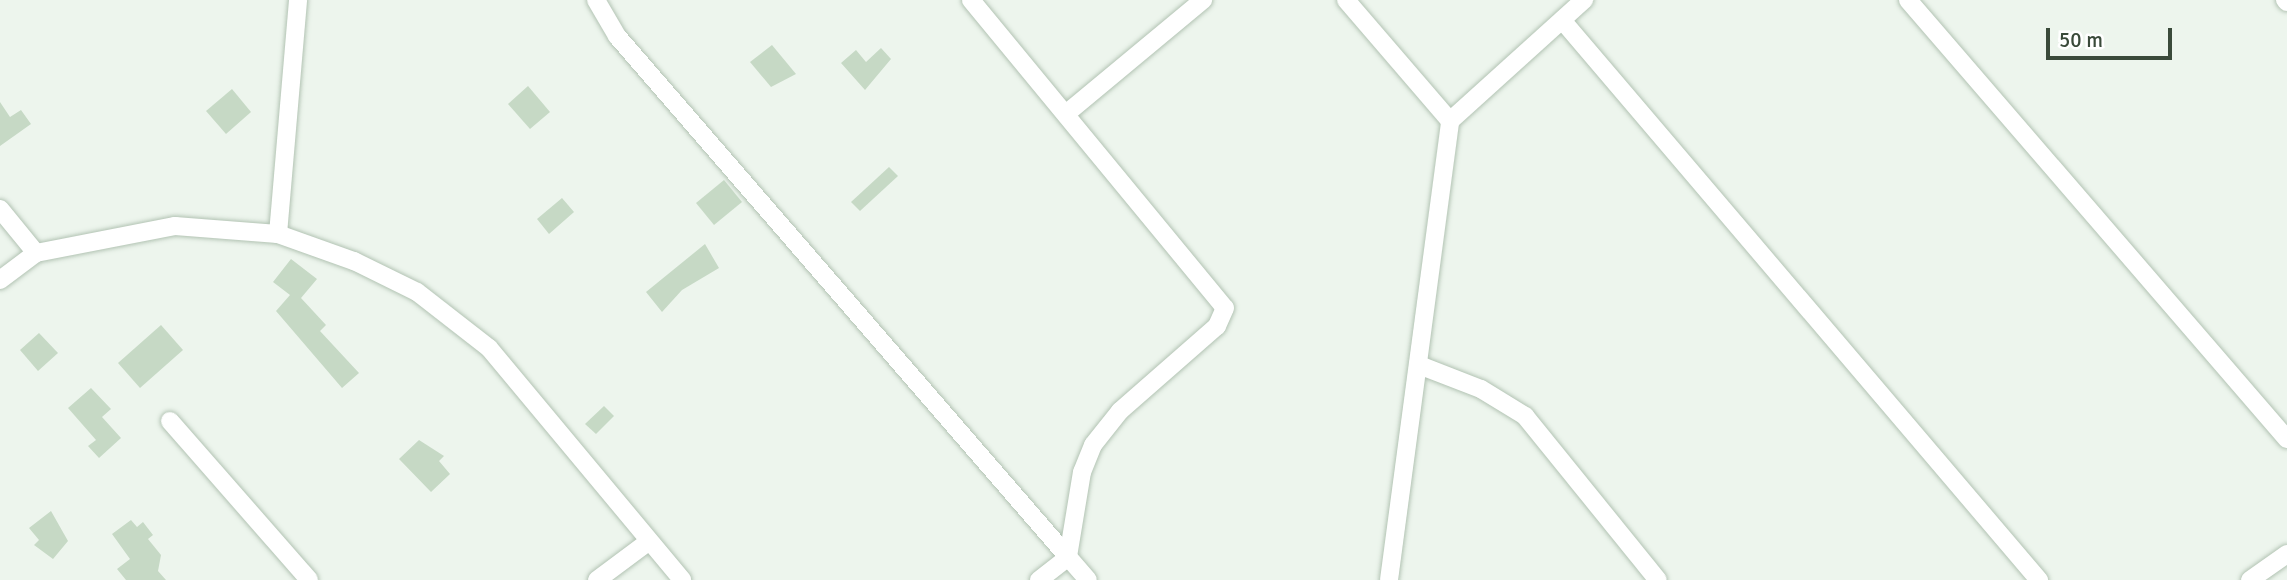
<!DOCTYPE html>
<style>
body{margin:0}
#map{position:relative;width:2287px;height:580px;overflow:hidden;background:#edf5ed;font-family:Signika,sans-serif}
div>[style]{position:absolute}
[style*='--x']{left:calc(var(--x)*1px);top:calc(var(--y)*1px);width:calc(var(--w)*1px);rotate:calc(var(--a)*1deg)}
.building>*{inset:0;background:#c6d9c5}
.roads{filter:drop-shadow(0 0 2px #b2c3b3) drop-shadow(0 0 2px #b2c3b3)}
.minor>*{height:18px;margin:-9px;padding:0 9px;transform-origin:9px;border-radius:9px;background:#fff}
span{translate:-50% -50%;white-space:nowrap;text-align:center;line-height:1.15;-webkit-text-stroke:7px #fff;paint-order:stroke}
.scale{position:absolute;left:2046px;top:28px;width:126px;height:32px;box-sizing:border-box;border:4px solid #3a4a3a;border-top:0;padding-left:9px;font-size:21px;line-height:24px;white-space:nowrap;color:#3a4a3a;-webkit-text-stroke:5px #fff;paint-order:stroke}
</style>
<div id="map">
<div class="building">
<i style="clip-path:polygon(772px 45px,796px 74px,771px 87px,750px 62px)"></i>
<i style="clip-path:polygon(881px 48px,891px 59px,865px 90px,841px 63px,856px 50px,866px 62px)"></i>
<i style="clip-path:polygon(528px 86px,550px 112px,530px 129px,508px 104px)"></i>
<i style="clip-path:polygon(232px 89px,251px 112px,226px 134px,206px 111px)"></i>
<i style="clip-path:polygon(0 102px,10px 117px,21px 110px,31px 124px,0 146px)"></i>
<i style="clip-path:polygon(889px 167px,898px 176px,860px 211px,851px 202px)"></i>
<i style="clip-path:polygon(724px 180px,742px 202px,714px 225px,696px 203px)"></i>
<i style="clip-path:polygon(562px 198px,574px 212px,549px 234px,537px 219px)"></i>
<i style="clip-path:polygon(705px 244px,719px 268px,682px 290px,662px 312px,646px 292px)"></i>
<i style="clip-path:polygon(291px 259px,317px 279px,301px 298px,326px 325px,320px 331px,359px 373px,342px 388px,276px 311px,290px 295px,273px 282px)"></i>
<i style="clip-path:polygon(161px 325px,183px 350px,140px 388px,118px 363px)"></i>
<i style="clip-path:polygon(39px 333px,58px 353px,38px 371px,20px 350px)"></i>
<i style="clip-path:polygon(91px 388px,111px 409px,102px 417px,121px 438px,99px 458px,88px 446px,96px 440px,68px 408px)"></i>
<i style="clip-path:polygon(604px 406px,614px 416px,596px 434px,585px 424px)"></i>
<i style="clip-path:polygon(419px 440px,444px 456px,439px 461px,450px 474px,431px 492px,399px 459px)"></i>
<i style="clip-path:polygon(51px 511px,68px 541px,53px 559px,34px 545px,39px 540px,29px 528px)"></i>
<i style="clip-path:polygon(131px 520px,137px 527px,143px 522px,153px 535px,148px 539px,161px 555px,158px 571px,166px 580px,126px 580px,117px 569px,130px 559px,112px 534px)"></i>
</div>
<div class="roads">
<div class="minor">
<i style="--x:596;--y:0;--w:42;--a:59.7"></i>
<i style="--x:617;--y:36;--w:689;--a:49.12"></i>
<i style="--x:971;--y:0;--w:399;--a:50.5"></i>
<i style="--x:1225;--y:308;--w:20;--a:114"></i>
<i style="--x:1217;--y:326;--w:129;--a:138.8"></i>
<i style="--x:1120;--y:411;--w:43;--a:128.5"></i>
<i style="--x:1093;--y:445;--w:29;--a:112"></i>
<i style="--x:1082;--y:472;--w:86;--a:99.4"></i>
<i style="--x:1346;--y:0;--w:160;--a:49.3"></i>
<i style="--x:1908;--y:0;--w:580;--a:49.2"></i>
<i style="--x:2285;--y:0;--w:3;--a:45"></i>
<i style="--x:1562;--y:20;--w:736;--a:49.58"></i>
<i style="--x:1067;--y:113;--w:177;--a:-39.7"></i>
<i style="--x:0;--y:209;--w:57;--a:50.7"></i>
<i style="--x:278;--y:234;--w:235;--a:-85.1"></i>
<i style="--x:0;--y:280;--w:45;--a:-36.9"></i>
<i style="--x:36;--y:253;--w:142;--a:-11"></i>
<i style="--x:175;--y:226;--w:103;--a:4.4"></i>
<i style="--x:278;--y:234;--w:81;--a:19.6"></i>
<i style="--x:354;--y:261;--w:70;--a:26.2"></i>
<i style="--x:417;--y:292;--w:91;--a:37.9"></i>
<i style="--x:489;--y:348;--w:302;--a:50.2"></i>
<i style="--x:1419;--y:365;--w:66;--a:21.2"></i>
<i style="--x:1481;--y:389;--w:52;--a:31.5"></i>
<i style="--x:1525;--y:416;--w:211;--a:51"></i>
<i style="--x:170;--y:421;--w:211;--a:48.8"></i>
<i style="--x:597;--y:580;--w:64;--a:-36.7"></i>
<i style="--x:1039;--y:580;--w:37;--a:-38"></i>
<i style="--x:1068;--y:557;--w:30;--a:49"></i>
<i style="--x:1389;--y:580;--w:463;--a:-82.4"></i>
<i style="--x:1450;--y:121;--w:181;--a:-42.1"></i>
<i style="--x:2250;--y:580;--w:45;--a:-35.1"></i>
</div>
</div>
<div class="scale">50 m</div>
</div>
